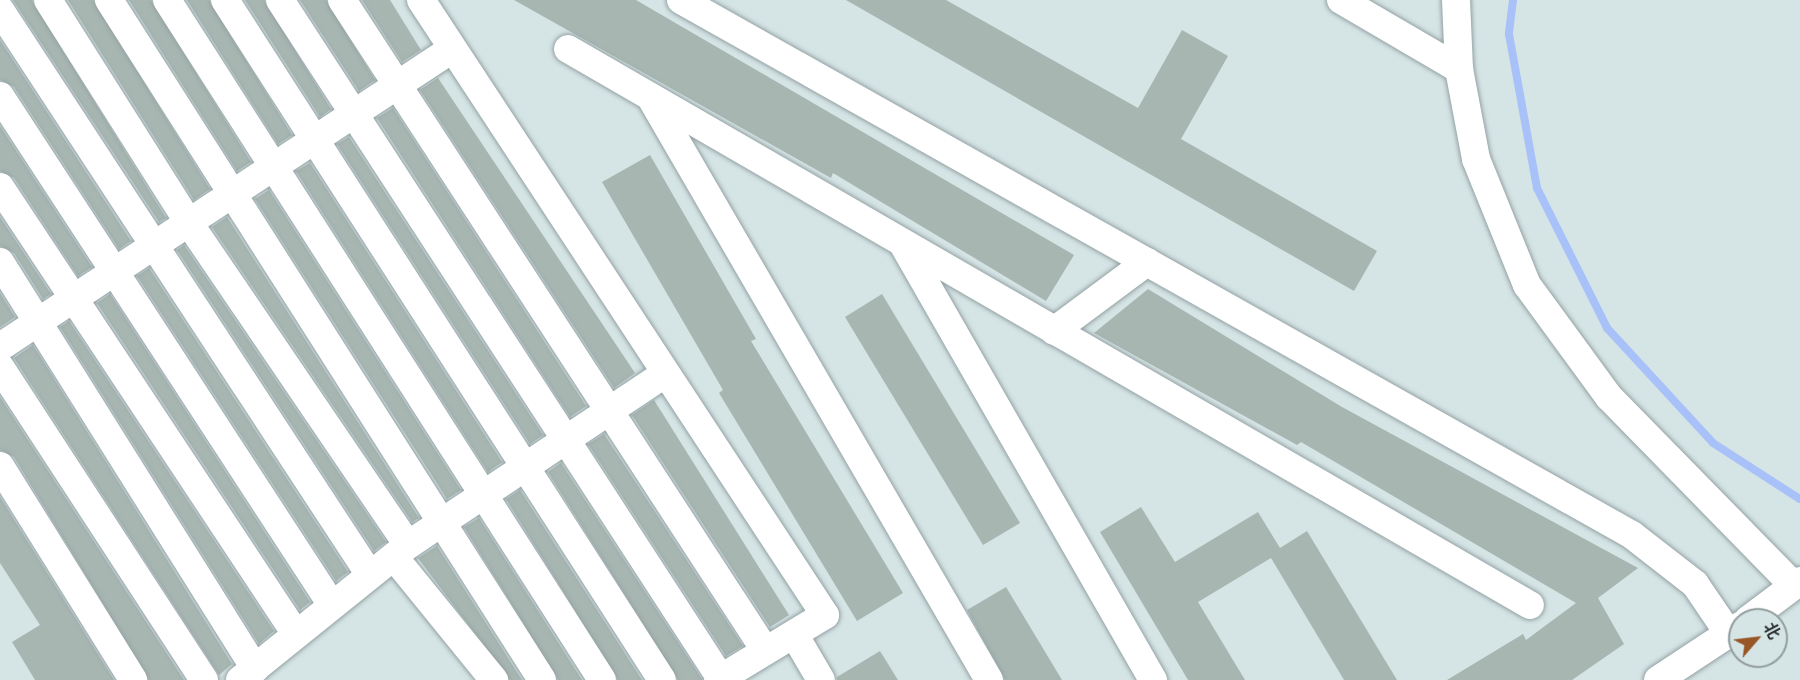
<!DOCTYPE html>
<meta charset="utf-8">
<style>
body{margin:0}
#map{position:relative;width:1800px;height:680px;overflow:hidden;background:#d5e4e5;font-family:"Open Sans","Noto Sans SC",sans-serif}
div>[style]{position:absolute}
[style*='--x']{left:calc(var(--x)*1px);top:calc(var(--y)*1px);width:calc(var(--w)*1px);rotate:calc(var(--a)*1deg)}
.stream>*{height:8px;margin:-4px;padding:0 4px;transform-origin:4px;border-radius:4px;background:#a8c2f9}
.building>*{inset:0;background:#a8b6b1}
.roads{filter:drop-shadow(0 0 2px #94a2a4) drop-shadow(0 0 2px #94a2a4)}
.minor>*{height:28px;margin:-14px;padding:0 14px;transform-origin:14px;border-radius:14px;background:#fff}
span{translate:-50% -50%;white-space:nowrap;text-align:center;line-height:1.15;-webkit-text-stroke:5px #d5e4e5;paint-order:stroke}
.north{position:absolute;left:1728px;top:608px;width:60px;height:60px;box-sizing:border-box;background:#d5e4e5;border:2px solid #929d9e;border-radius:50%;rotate:62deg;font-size:16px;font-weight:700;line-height:24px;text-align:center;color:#2d3233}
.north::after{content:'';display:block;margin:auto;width:21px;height:27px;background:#985526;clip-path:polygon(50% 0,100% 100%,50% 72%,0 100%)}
</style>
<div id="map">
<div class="stream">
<i style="--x:1513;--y:0;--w:34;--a:97"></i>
<i style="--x:1509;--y:34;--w:157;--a:79.7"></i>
<i style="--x:1537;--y:188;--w:157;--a:63.4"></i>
<i style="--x:1607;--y:328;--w:156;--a:47.3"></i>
<i style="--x:1713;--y:443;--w:103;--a:32.8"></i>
</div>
<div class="building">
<i style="clip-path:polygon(13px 0,32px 0,166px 218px,159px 222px)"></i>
<i style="clip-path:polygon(68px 0,93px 0,210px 189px,194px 200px)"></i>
<i style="clip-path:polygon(129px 0,151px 0,251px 162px,237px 171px)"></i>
<i style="clip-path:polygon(187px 0,209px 0,292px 135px,278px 144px)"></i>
<i style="clip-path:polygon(245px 0,264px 0,331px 109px,320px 117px)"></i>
<i style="clip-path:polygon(300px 0,326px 0,375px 80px,359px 91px)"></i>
<i style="clip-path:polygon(362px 0,390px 0,421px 50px,402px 62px)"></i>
<i style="clip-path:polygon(514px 0,636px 0,1074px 255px,1046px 301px,833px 173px,831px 178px)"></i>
<i style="clip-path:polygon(846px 0,946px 0,1138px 108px,1182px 30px,1228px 56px,1181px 139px,1377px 251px,1354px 291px)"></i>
<i style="clip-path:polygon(0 40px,131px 241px,119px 249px,14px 87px,0 80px)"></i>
<i style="clip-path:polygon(438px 78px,635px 373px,614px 388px,420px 90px)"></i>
<i style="clip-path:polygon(393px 108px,586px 406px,570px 417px,377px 118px)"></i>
<i style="clip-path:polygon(0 126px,92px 267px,78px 276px,14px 178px,0 171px)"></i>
<i style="clip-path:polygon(349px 137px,543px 435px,530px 444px,337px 144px)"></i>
<i style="clip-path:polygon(650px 155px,756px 339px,751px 341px,903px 593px,857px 621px,719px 393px,723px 390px,602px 182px)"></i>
<i style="clip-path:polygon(310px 163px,502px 462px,488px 472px,296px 171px)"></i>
<i style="clip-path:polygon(269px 190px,461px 490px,447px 499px,255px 199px)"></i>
<i style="clip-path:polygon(0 217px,51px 294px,43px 299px,14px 253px,0 246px)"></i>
<i style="clip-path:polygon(227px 217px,419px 518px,412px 522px,212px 227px)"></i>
<i style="clip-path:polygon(184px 245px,386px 542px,374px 551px,177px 250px)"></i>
<i style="clip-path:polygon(149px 268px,348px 572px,336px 581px,137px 276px)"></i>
<i style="clip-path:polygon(1148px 289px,1342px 407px,1638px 568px,1598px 598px,1624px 644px,1572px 680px,1447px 680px,1523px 634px,1526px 640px,1576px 603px,1301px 442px,1297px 445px,1094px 333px)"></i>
<i style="clip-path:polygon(0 293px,15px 317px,0 327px)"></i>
<i style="clip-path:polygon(110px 294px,310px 602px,300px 610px,97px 303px)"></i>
<i style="clip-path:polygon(882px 294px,1020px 523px,983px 545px,845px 317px)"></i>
<i style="clip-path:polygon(69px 321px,274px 631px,259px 644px,60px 327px)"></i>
<i style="clip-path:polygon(33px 345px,232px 664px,219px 675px,14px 358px)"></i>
<i style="clip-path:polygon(0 397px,184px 680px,149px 680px,14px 457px,0 450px)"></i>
<i style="clip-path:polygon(654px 400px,789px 615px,770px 627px,632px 415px)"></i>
<i style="clip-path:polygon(604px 434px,743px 646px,726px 656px,588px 444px)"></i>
<i style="clip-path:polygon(561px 463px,702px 679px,702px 680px,678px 680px,548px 472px)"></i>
<i style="clip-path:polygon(520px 490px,642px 680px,618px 680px,506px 499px)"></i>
<i style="clip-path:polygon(0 497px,114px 680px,35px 680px,12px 642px,40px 625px,0 563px)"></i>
<i style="clip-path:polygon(1141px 507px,1175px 562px,1258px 512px,1280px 548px,1307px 531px,1397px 680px,1344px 680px,1271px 558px,1198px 602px,1245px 680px,1188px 680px,1100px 532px)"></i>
<i style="clip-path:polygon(479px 518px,582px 680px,558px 680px,464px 527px)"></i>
<i style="clip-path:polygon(437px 546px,522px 680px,510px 680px,418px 558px)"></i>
<i style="clip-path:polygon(1006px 587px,1062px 680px,1005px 680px,967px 610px)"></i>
<i style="clip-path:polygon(880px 651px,898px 680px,837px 680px,837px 677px)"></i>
</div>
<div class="roads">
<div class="minor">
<i style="--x:48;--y:0;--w:264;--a:57.7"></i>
<i style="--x:189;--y:223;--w:389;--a:55.8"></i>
<i style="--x:109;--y:0;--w:806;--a:57.51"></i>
<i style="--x:167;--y:0;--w:807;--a:57.39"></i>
<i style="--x:225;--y:0;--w:808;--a:57.27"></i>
<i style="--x:280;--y:0;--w:811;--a:56.98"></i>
<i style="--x:342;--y:0;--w:776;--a:56.95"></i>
<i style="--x:421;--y:0;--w:736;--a:56.7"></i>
<i style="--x:825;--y:615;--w:125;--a:148.7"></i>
<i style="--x:681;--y:0;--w:1091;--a:29.36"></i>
<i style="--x:1632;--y:535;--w:80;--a:37.9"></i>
<i style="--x:1695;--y:584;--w:60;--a:55.8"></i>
<i style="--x:1341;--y:0;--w:137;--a:30.3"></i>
<i style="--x:1456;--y:0;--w:69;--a:87.5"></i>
<i style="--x:1459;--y:69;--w:92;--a:79.3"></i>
<i style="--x:1476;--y:159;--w:136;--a:68"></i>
<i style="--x:1527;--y:285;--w:139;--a:53.8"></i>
<i style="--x:1609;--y:397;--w:264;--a:45.6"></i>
<i style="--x:0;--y:10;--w:675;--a:56.78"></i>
<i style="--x:568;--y:49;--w:1111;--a:30.03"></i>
<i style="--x:0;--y:96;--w:608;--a:56.89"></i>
<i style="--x:651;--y:98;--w:673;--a:59.85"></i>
<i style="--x:0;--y:187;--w:536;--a:56.49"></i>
<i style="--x:903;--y:244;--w:503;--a:60.17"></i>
<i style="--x:0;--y:262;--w:480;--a:57.9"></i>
<i style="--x:1054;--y:331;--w:116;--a:-36.6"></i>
<i style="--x:0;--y:347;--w:541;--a:-33.4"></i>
<i style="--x:0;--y:367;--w:374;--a:56.9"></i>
<i style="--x:0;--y:466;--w:252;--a:58.1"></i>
<i style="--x:394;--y:557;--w:159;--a:50.9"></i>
<i style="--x:1748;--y:620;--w:65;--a:-36.9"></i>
<i style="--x:794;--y:634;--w:53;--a:59.6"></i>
<i style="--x:240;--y:680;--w:216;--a:-38.8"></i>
<i style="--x:408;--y:545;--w:308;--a:-33.7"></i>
<i style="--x:1658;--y:680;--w:98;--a:-33.4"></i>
</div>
</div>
<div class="north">北</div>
</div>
